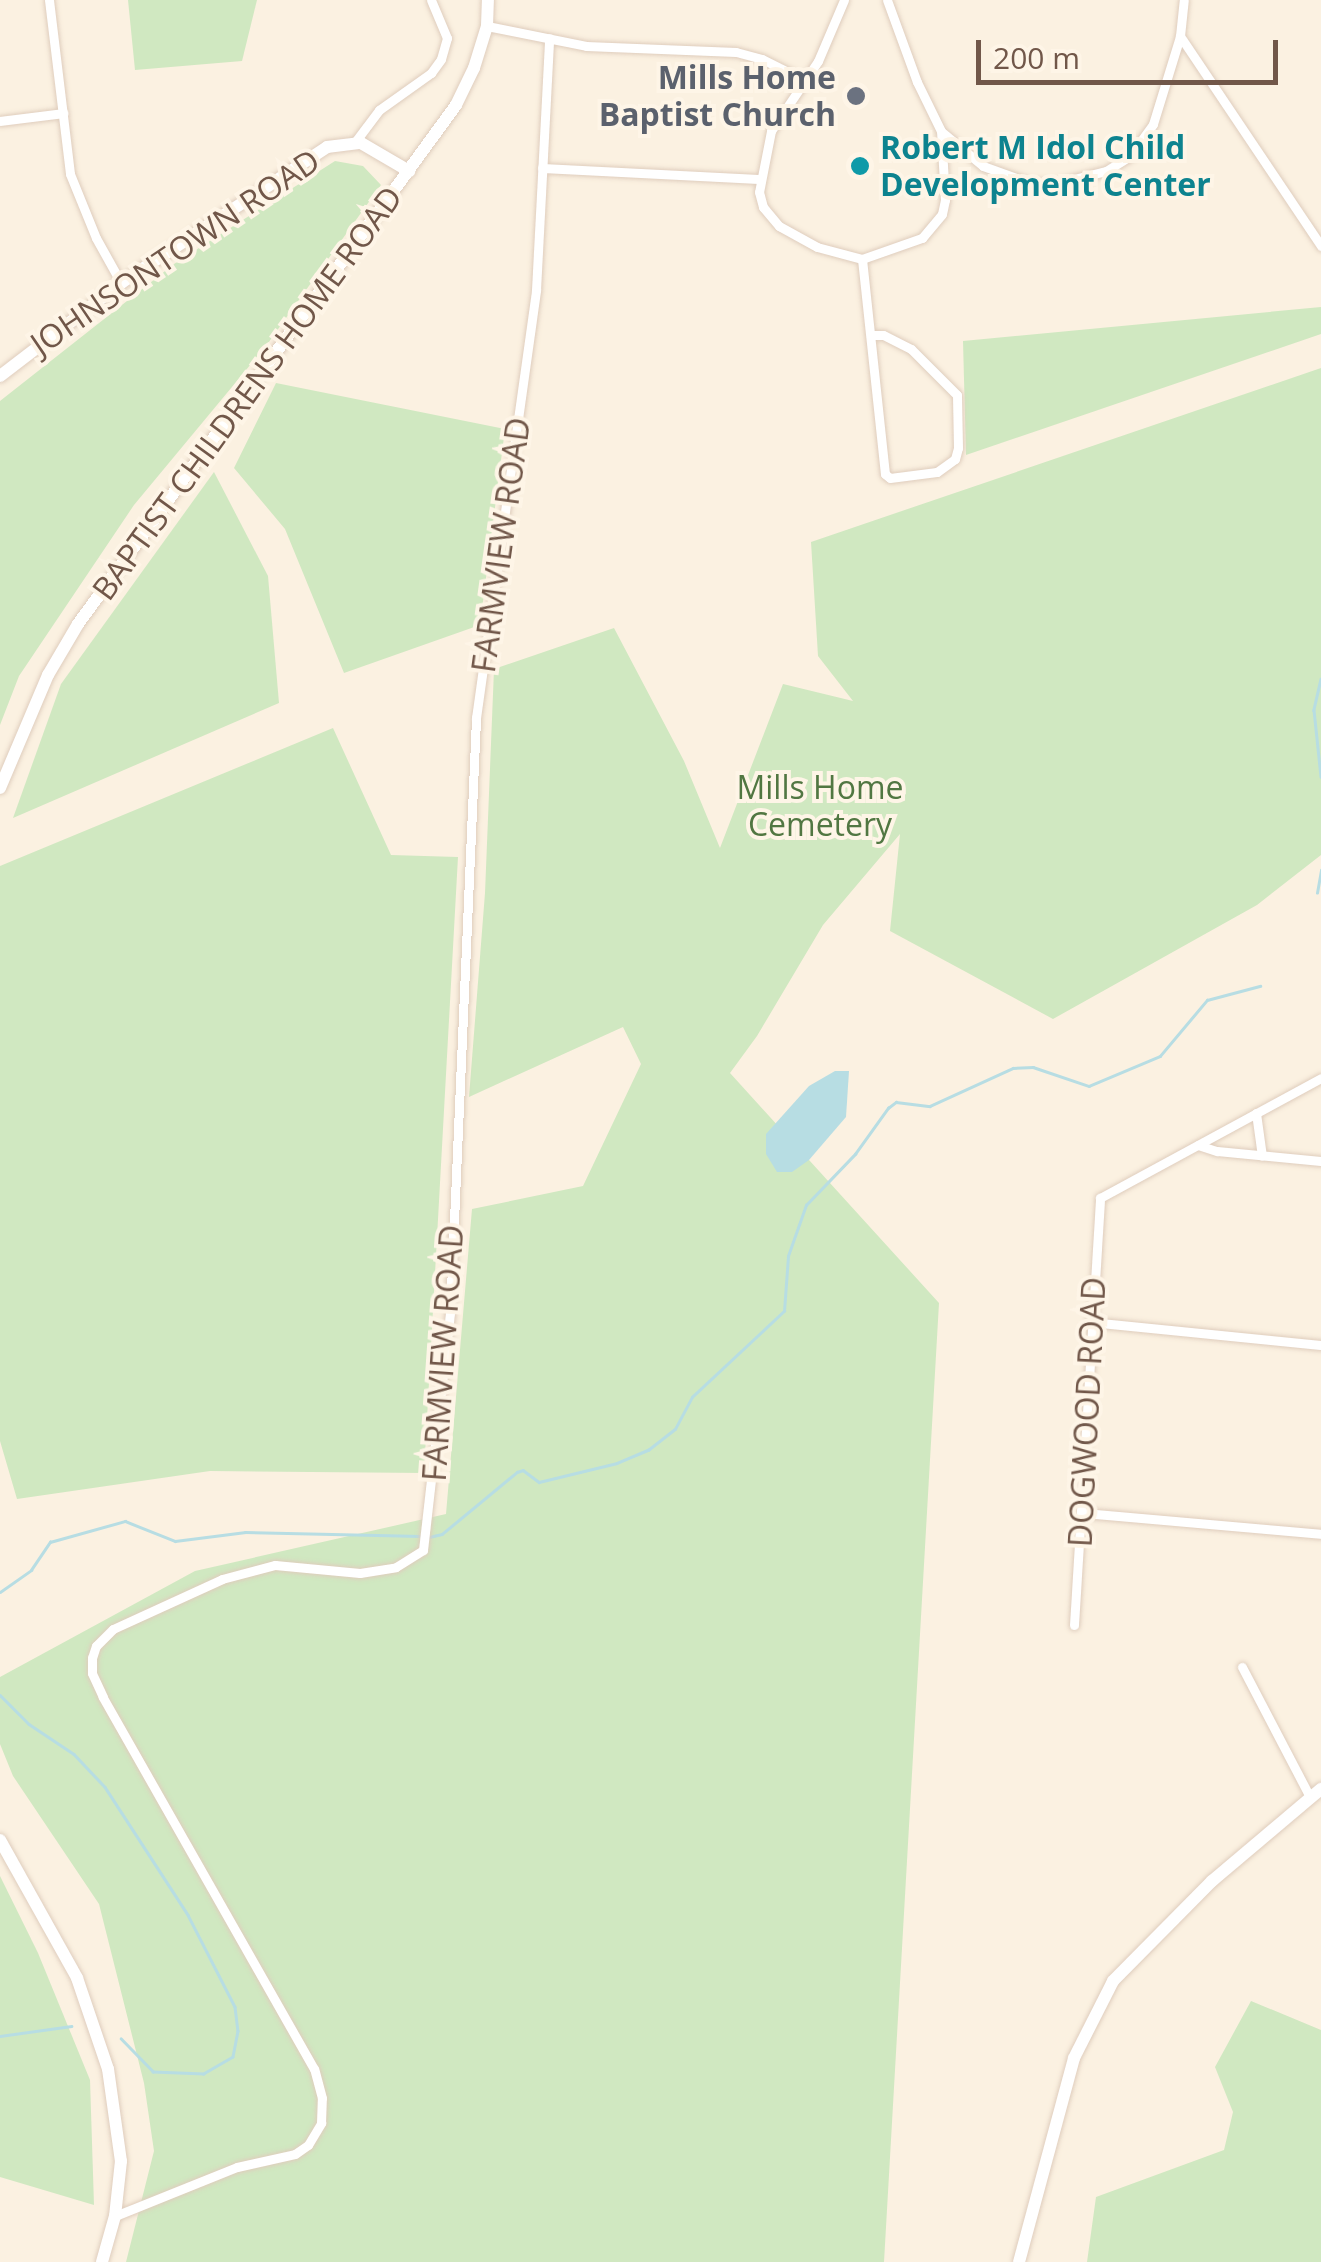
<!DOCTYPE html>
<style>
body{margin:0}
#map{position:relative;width:1321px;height:2262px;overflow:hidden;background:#fbf1e1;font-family:"Open Sans",sans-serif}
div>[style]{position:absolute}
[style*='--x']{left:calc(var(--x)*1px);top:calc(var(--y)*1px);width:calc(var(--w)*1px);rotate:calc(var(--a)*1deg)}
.green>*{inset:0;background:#d0e8c1}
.water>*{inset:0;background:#b7dde3}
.stream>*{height:2.5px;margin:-1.25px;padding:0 1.25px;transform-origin:1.25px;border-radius:1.25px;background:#b7dde3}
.roads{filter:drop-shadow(0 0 2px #dfcdbd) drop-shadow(0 0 2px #dfcdbd)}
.street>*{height:9px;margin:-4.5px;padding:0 4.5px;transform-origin:4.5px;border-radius:4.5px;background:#fff}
.secondary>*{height:12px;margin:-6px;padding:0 6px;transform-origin:6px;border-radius:6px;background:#fff}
.dots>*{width:28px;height:28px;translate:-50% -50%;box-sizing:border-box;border:5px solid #fef5e7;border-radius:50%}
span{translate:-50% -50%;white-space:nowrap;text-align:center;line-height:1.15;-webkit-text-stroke:8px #fef5e7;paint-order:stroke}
.worship-label{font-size:32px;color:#5b616d;font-weight:700}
.right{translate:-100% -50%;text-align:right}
.culture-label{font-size:32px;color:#0d838f;font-weight:700}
.left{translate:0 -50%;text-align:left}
.street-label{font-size:32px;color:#715749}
.park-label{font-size:32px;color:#517742}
.scale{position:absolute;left:976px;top:40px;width:302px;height:45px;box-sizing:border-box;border:5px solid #715749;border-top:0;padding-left:12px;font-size:30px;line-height:35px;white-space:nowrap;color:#715749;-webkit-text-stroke:8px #fef5e7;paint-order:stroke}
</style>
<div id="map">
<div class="green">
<i style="clip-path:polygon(128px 0,257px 0,242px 61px,135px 70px)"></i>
<i style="clip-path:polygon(335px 161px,363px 166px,381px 185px,266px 346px,134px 505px,19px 676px,0 725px,0 401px,174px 264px)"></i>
<i style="clip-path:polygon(1321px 307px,1321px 334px,966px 455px,963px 341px)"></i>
<i style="clip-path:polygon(1321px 368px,1321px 855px,1257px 905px,1053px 1019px,890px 931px,900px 834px,823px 925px,757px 1036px,730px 1073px,939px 1303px,884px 2262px,126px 2262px,154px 2151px,144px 2083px,99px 1904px,13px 1776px,0 1744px,0 1677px,195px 1571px,446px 1514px,472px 1209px,583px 1186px,641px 1064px,623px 1027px,469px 1097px,485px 893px,494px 669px,614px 628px,684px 761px,720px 848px,783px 684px,853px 701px,818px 656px,811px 542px)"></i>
<i style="clip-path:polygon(276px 383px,505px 429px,480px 625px,344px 673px,285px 529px,234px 468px)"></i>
<i style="clip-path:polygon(214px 472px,268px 576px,279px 703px,13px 818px,61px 684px)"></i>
<i style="clip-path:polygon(333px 728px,391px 855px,458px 857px,424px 1473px,210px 1471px,17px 1499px,0 1441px,0 866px)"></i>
<i style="clip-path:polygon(0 1876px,38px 1953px,90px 2080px,94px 2205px,0 2177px)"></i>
<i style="clip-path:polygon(1251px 2001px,1321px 2030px,1321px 2262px,1087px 2262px,1096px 2197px,1224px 2150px,1233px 2112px,1215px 2067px)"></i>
</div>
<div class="water">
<i style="clip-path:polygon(835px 1071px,849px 1071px,846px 1117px,809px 1160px,792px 1172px,777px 1172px,766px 1154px,766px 1134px,809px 1086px)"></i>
</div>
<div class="stream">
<i style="--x:1321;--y:679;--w:32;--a:103"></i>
<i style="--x:1314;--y:710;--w:67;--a:84"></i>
<i style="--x:1317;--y:893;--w:23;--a:-80"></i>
<i style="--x:429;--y:1537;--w:13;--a:-13"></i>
<i style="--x:442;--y:1534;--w:97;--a:-39.6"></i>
<i style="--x:517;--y:1472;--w:6;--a:-18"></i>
<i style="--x:523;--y:1470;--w:20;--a:37"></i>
<i style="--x:539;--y:1482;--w:80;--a:-13.7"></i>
<i style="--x:617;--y:1463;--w:34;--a:-23"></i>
<i style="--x:648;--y:1450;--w:34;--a:-38"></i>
<i style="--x:675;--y:1429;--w:36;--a:-62"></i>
<i style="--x:692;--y:1397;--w:126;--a:-43.1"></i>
<i style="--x:784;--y:1311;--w:55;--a:-85.8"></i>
<i style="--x:788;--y:1256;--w:54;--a:-70.6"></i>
<i style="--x:806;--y:1205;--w:71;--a:-46.1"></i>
<i style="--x:855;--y:1154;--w:57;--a:-54.3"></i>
<i style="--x:888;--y:1108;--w:10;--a:-37"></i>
<i style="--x:896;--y:1102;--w:34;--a:7"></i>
<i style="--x:930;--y:1106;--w:91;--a:-24.6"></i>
<i style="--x:1013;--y:1068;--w:20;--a:-3"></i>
<i style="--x:1033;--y:1067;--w:59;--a:18.7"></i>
<i style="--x:1089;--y:1086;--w:77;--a:-22.9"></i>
<i style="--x:1160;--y:1056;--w:73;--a:-50"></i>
<i style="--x:1207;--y:1000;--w:55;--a:-14.8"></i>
<i style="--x:0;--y:1592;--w:38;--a:-35"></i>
<i style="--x:31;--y:1570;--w:34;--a:-56"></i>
<i style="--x:50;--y:1542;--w:78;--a:-15.6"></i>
<i style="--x:125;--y:1521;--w:54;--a:21.8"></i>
<i style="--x:175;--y:1541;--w:71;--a:-7.3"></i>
<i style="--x:245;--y:1532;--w:176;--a:1.3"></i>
<i style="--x:0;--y:1695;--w:41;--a:45"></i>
<i style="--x:29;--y:1724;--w:54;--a:33.7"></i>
<i style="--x:74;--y:1754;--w:45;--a:46.8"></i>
<i style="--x:105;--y:1787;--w:153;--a:57"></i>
<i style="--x:188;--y:1915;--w:103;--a:62.9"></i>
<i style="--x:235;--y:2007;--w:24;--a:83"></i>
<i style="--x:238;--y:2031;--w:26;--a:101"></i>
<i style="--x:233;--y:2057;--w:34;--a:150"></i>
<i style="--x:204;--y:2074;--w:51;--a:-177.8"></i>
<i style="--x:153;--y:2072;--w:46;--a:-134.1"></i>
<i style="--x:0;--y:2036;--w:72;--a:-8"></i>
</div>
<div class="roads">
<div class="street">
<i style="--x:49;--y:0;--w:175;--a:83.1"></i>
<i style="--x:70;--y:174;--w:69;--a:67.9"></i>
<i style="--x:96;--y:238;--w:51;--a:60.9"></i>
<i style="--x:844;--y:0;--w:66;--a:113.1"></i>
<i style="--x:818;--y:61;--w:84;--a:123.9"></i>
<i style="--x:771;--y:131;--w:62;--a:101.1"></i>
<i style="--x:759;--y:192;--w:16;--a:75"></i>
<i style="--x:763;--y:207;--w:25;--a:50"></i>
<i style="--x:779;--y:226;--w:43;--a:28.9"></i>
<i style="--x:817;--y:247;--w:47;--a:14.9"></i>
<i style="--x:862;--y:259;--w:64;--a:-19.3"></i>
<i style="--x:922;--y:238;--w:31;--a:-50"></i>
<i style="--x:942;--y:214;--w:14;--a:-78"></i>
<i style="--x:945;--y:200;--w:69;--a:-93.3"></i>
<i style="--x:941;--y:131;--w:55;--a:-116.1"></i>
<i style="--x:917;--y:82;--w:87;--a:-110.1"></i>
<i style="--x:487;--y:26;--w:101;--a:11.4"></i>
<i style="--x:586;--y:46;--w:150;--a:2.3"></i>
<i style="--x:736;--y:52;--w:27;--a:15"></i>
<i style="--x:762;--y:59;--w:49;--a:26.6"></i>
<i style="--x:1180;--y:36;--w:253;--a:56.1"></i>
<i style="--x:0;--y:121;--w:64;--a:-7.2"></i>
<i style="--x:943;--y:133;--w:52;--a:39.5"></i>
<i style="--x:983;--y:166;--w:50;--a:19.9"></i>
<i style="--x:1030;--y:183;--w:24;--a:2"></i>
<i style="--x:1054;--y:184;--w:54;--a:-14"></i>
<i style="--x:1106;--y:171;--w:28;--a:-32"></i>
<i style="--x:1130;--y:156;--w:39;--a:-54"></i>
<i style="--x:1153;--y:124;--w:92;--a:-72.9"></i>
<i style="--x:1180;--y:36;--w:36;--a:-84"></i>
<i style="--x:355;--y:142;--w:40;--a:-53"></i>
<i style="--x:379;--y:110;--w:64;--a:-35.4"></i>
<i style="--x:431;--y:73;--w:17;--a:-54"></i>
<i style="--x:441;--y:59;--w:22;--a:-74"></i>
<i style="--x:447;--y:38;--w:41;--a:-112.8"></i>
<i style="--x:542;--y:168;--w:217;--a:2.9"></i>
<i style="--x:862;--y:259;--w:216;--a:83.9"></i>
<i style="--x:885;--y:474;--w:6;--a:39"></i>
<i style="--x:890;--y:478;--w:47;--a:-7.3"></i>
<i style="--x:937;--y:472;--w:22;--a:-36"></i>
<i style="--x:955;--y:459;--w:11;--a:-75"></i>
<i style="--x:958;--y:448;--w:53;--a:-91.1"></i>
<i style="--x:957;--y:395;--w:65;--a:-135"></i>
<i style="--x:911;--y:349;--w:31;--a:-153"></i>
<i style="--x:883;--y:335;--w:11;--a:180"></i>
<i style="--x:1256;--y:1113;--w:43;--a:82.1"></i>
<i style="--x:1198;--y:1145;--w:20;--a:18"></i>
<i style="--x:1217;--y:1151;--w:104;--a:5.5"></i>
<i style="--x:1090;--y:1322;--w:232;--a:5.7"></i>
<i style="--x:1083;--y:1513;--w:239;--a:5"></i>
<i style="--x:1074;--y:1625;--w:428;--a:-86.5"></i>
<i style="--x:1100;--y:1198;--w:251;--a:-28.5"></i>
<i style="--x:1242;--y:1667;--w:147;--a:62.4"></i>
<i style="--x:115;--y:2216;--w:131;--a:-21.9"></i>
<i style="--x:237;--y:2167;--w:59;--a:-12.6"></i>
<i style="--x:295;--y:2154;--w:16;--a:-35"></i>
<i style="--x:308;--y:2145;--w:26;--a:-59"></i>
<i style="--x:321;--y:2123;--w:25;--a:-88"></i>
<i style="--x:322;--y:2098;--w:30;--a:-105"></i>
<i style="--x:314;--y:2069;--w:428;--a:-119.6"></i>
<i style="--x:103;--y:1697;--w:26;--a:-115"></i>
<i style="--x:92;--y:1673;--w:15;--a:-90"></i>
<i style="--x:92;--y:1658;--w:13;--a:-72"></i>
<i style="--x:96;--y:1646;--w:24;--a:-45"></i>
<i style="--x:113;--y:1629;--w:120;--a:-24.6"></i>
<i style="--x:222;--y:1579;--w:55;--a:-14.8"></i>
<i style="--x:275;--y:1565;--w:85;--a:5.4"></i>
<i style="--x:360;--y:1573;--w:36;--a:-9"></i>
<i style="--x:396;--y:1567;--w:32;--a:-32"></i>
<i style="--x:423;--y:1550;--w:240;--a:-83.5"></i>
<i style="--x:450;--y:1312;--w:595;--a:-87.49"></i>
<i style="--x:476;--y:718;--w:432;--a:-82"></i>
<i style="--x:536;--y:290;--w:252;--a:-87"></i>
</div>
<div class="secondary">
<i style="--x:0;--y:376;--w:153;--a:-37.5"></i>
<i style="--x:121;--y:283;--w:247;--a:-33.4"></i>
<i style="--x:327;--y:147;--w:34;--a:-7"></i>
<i style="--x:361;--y:143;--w:56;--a:30.3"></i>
<i style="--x:0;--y:788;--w:123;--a:-67"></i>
<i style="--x:48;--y:675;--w:59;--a:-59.5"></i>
<i style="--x:78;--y:624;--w:642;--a:-53.93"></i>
<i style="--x:456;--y:105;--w:41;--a:-64.1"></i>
<i style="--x:474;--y:68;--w:44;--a:-72.8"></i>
<i style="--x:487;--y:26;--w:26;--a:-88"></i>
<i style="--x:0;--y:1840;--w:158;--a:60.8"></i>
<i style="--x:77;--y:1978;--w:96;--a:71.2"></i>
<i style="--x:108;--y:2069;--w:93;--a:82"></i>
<i style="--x:121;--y:2161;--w:55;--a:96.2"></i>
<i style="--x:115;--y:2216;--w:48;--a:105.8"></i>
<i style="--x:1019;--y:2262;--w:211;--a:-74.9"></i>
<i style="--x:1074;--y:2058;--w:86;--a:-63.1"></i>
<i style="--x:1113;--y:1981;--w:141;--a:-45.3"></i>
<i style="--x:1212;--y:1881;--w:143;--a:-40.2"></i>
</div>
</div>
<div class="dots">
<i style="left:856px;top:96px;background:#6b7280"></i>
<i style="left:860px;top:166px;background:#0f9aa8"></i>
</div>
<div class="worship-label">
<span class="right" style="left:836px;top:96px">Mills Home<br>Baptist Church</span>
</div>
<div class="culture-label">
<span class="left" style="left:880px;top:166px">Robert M Idol Child<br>Development Center</span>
</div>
<div class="street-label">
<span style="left:175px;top:252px;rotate:-34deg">JOHNSONTOWN ROAD</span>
<span style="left:247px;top:393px;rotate:-54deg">BAPTIST CHILDRENS HOME ROAD</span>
<span style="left:501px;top:545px;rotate:-82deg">FARMVIEW ROAD</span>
<span style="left:443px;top:1353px;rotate:-86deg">FARMVIEW ROAD</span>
<span style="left:1087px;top:1412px;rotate:-87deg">DOGWOOD ROAD</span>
</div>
<div class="park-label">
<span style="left:820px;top:806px">Mills Home<br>Cemetery</span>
</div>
<div class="scale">200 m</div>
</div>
